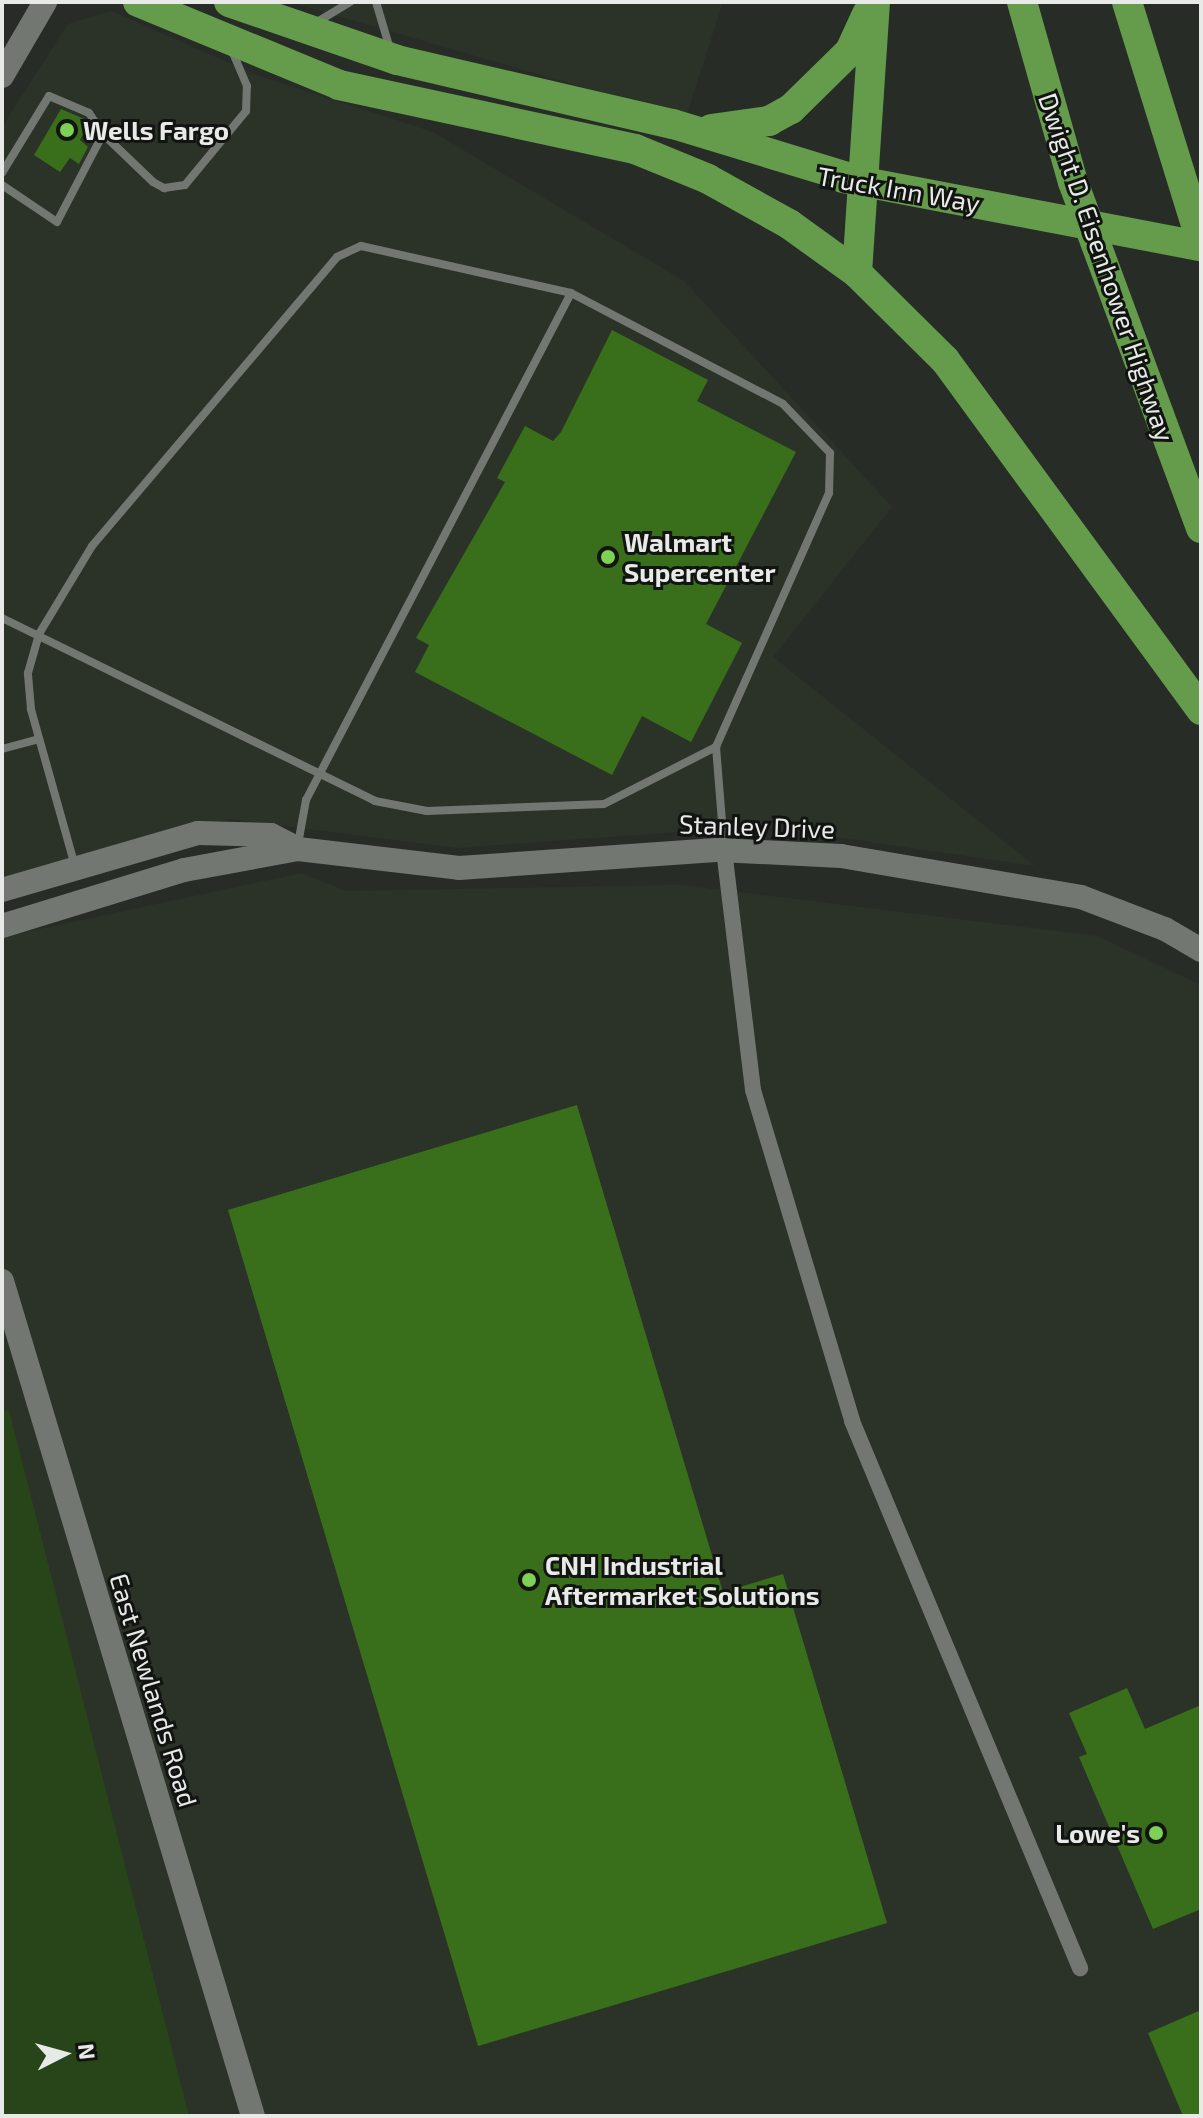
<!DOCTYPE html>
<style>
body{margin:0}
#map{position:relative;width:1203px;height:2118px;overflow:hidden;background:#282c27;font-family:"Exo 2",sans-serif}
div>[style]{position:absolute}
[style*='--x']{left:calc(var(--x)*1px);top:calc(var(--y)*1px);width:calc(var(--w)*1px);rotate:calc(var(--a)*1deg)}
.built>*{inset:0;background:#2b3328}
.green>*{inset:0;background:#274519}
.building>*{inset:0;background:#396f1b}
.lane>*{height:8px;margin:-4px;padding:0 4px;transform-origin:4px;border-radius:4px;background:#727771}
.street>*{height:16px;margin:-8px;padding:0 8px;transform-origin:8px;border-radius:8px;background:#727771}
.secondary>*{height:24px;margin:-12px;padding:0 12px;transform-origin:12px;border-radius:12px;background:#727771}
.highway>*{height:30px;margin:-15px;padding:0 15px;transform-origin:15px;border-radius:15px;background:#649c4b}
.dots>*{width:22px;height:22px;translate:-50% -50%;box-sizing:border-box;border:4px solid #121411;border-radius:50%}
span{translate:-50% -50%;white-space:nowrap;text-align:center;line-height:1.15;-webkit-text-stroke:6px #121411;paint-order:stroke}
.poi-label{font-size:26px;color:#e7eae6;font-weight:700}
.left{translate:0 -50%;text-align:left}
.right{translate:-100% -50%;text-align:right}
.street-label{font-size:26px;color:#e7eae6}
.frame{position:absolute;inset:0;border:4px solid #e7eae6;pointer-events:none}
.north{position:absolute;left:24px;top:2014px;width:80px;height:80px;-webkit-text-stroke:6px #121411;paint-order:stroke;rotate:84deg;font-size:22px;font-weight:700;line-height:32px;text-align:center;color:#e7eae6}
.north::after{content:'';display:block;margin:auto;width:28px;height:36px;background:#e7eae6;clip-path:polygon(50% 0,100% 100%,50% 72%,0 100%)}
</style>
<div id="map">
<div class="built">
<i style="clip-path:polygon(289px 2px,723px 2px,686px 117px)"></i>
<i style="clip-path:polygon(111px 11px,259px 76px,433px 132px,684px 281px,892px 507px,773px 657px,1035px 866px,761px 826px,458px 848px,229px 819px,2px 883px,2px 127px,68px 24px)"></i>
<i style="clip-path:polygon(302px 873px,346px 891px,681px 885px,1097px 936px,1201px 985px,1201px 2116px,189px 2116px,9px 1411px,2px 1411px,2px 937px)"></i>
</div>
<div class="green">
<i style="clip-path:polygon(9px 1410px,189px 2116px,2px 2116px,2px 1411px)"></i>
</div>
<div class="building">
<i style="clip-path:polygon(61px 109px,84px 119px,88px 125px,80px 140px,88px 147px,79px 164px,70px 158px,60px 172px,34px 155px)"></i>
<i style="clip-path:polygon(612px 330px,708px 380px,697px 401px,796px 452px,706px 624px,742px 643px,691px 742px,642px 716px,612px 775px,415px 672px,429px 645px,416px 638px,505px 482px,497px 478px,525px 426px,553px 441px,561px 432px)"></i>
<i style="clip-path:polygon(577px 1105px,723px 1592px,783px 1574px,887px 1923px,478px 2046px,228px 1210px)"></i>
<i style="clip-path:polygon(1127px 1688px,1145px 1729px,1201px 1705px,1201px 1909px,1153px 1929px,1079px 1757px,1087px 1754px,1069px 1713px)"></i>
<i style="clip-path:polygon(1201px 2010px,1201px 2116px,1183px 2116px,1148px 2033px)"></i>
</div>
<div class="lane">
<i style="--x:376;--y:2;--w:49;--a:73.4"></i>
<i style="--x:317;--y:22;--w:39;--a:-31"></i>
<i style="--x:103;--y:134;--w:69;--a:43.8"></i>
<i style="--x:153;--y:182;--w:13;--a:29"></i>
<i style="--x:164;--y:188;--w:21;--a:-8"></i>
<i style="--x:185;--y:185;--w:96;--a:-50.5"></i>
<i style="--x:246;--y:111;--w:25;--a:-88"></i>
<i style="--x:247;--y:86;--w:38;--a:-113"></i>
<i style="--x:2;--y:173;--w:90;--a:-58.6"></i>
<i style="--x:49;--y:96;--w:43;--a:23"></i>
<i style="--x:89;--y:113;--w:25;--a:56"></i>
<i style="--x:103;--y:134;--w:99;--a:117.6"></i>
<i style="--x:57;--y:222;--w:66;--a:-146.1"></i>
<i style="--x:2;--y:618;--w:415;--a:26.1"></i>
<i style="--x:375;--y:801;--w:53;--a:10.9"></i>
<i style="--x:427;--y:811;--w:177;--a:-2.3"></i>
<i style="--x:604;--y:804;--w:126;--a:-27"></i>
<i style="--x:2;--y:749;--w:38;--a:-15"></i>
<i style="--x:298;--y:844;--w:45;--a:-79.7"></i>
<i style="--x:306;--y:800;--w:572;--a:-62.4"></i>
<i style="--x:75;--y:866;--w:163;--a:-105.7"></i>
<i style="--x:31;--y:709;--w:36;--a:-95"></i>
<i style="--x:28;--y:673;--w:41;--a:-74.2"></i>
<i style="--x:39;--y:634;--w:103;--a:-58.9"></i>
<i style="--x:92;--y:546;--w:379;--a:-49.7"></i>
<i style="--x:337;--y:257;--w:26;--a:-25"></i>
<i style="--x:361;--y:246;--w:215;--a:12.6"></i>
<i style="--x:571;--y:293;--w:239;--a:27.6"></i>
<i style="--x:783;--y:404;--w:68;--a:46.2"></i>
<i style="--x:830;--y:453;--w:40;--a:91.4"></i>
<i style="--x:829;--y:493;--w:278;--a:114"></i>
<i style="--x:716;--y:747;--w:99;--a:85.4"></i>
</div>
<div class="street">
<i style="--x:724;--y:850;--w:242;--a:83.1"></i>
<i style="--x:753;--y:1090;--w:345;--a:73.3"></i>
<i style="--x:852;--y:1421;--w:593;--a:67.37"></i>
</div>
<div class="secondary">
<i style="--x:2;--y:76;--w:86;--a:-59.8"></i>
<i style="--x:2;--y:890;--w:204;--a:-16.2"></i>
<i style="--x:198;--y:833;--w:73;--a:1.6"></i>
<i style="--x:271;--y:835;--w:30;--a:27"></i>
<i style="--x:2;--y:926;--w:190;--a:-17.1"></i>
<i style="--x:184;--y:870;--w:116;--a:-10.4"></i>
<i style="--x:298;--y:849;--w:162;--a:6.7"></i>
<i style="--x:459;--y:868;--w:261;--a:-4"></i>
<i style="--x:719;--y:850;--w:122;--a:2.8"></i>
<i style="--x:841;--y:856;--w:243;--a:9.7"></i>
<i style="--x:1081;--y:897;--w:90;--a:20.9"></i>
<i style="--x:1165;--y:929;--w:42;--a:30.3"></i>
<i style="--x:2;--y:1281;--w:872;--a:73.27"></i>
</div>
<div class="highway">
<i style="--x:138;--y:2;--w:217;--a:22.4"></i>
<i style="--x:339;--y:85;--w:303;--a:12.2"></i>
<i style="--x:635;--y:149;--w:79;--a:22.3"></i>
<i style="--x:708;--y:179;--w:93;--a:29.1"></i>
<i style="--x:789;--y:224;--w:84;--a:35.8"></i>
<i style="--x:857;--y:273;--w:124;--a:44.7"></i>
<i style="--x:945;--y:360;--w:434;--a:53.8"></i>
<i style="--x:229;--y:2;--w:178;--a:19"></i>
<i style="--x:397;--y:60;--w:283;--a:13.1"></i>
<i style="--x:673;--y:124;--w:196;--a:16.9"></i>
<i style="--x:1022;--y:2;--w:187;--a:74.2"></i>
<i style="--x:1073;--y:182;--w:369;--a:69.7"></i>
<i style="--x:1127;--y:2;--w:250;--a:72.8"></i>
<i style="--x:711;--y:129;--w:59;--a:-7.9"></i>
<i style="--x:769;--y:121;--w:25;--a:-29"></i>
<i style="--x:791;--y:109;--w:83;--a:-44.5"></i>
<i style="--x:850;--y:51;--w:41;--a:-65.3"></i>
<i style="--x:843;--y:178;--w:364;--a:10.8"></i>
<i style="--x:857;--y:273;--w:272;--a:-86.2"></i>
</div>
<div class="dots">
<i style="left:67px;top:130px;background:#7dd154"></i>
<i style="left:608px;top:557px;background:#7dd154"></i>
<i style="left:529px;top:1580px;background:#7dd154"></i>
<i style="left:1156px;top:1833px;background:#7dd154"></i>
</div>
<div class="poi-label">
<span class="left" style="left:83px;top:130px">Wells Fargo</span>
<span class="left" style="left:624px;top:557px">Walmart<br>Supercenter</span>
<span class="left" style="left:545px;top:1580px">CNH Industrial<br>Aftermarket Solutions</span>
<span class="right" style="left:1140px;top:1833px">Lowe's</span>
</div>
<div class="street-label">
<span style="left:899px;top:189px;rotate:10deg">Truck Inn Way</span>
<span style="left:1107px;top:267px;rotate:71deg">Dwight D. Eisenhower Highway</span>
<span style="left:757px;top:826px;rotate:2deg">Stanley Drive</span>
<span style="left:154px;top:1690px;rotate:73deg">East Newlands Road</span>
</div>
<div class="frame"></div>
<div class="north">N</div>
</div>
